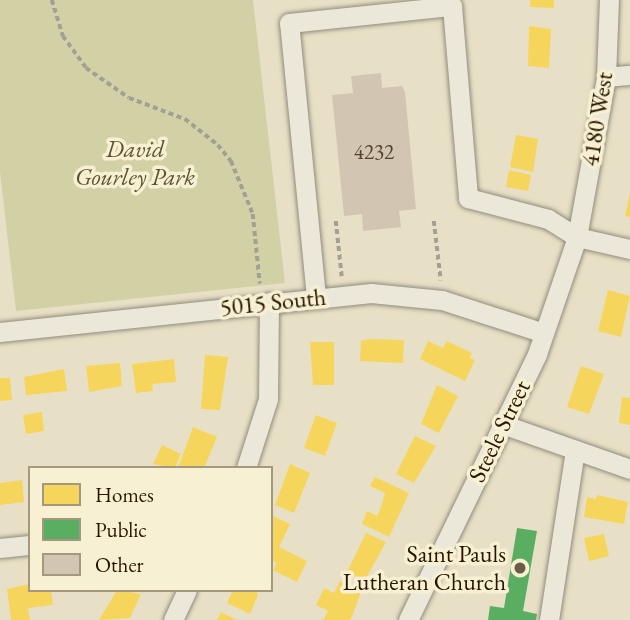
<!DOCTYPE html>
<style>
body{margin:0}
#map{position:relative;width:630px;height:620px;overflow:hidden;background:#e8e0c6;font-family:"EB Garamond",serif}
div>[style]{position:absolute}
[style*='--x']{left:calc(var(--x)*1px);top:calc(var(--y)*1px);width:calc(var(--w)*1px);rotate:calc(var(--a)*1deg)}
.green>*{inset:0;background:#d2d1a6}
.homes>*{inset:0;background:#f6d55c}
.public>*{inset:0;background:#5aae61}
.building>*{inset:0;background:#d2c5b1}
.path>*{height:3.5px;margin-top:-1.75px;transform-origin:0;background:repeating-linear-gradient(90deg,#a49f94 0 5px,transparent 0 8.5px)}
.roads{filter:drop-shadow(0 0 2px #928c7b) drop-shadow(0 0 2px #928c7b)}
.minor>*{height:19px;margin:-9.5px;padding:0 9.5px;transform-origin:9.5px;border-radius:9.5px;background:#ebe8da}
.dots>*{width:19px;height:19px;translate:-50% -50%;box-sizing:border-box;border:4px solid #f8f0d2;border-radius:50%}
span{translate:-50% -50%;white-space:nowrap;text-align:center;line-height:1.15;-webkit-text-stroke:7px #f8f0d2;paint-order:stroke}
.number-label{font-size:21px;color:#52412e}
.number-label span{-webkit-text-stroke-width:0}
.street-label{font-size:24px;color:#271502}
.park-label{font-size:24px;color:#5d5332;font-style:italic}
.poi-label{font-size:24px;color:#271502}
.right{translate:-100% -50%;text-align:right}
.legend{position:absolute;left:28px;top:466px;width:245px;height:126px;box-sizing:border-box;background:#f8f0d2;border:2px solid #a4987f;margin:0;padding:9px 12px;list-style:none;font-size:21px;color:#271502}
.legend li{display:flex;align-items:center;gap:14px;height:35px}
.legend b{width:35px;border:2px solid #a4987f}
</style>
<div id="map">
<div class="green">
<i style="clip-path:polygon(0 0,253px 0,285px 283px,16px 311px,0 172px)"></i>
</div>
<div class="homes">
<i style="clip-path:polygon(530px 0,554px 0,554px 8px,530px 7px)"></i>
<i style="clip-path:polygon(529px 26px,551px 29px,549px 68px,528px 66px)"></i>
<i style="clip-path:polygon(516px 135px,538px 139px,533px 172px,510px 167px)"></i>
<i style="clip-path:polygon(509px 170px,531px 175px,528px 191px,506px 187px)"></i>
<i style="clip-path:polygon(630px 193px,630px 217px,625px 216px)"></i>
<i style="clip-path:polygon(608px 290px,630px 296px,621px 337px,598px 331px)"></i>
<i style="clip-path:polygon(369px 339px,404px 340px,403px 363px,360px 361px,361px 341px)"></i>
<i style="clip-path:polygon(428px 341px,443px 348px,447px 341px,472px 353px,470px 358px,475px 360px,465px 381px,420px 359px)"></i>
<i style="clip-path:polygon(310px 342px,334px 342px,334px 385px,313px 385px)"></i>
<i style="clip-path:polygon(205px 355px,228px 357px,220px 410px,201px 409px)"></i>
<i style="clip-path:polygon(174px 359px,176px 382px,152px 384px,153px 391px,136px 393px,132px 364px)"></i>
<i style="clip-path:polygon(120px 363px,122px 386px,89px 392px,86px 366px)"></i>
<i style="clip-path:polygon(581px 366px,604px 374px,589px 414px,567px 407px)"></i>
<i style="clip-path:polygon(64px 369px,67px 391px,26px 395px,24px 377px)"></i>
<i style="clip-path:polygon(0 378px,10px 378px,12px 400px,0 401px)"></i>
<i style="clip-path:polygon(437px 385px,458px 396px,439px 433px,421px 424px)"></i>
<i style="clip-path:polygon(622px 397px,630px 398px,630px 425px,619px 423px)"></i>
<i style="clip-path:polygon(42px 412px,44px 431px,26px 434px,23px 415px)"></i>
<i style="clip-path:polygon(316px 415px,337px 423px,325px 456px,304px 448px)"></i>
<i style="clip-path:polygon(193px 427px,217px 437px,204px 468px,178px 468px)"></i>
<i style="clip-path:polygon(415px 436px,436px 446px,414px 483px,396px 474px)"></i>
<i style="clip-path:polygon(162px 445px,181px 454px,175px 468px,153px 464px)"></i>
<i style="clip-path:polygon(290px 464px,310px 473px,294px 513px,275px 505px)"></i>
<i style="clip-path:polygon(375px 477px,409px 493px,389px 537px,362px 524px,367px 511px,377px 516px,381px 507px,385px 493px,370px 486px)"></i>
<i style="clip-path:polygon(22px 480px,24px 502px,0 505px,0 483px)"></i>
<i style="clip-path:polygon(597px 495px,628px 502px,624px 524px,584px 517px,587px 497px,596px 499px)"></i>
<i style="clip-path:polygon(271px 515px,290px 524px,279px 547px,307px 561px,297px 582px,273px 570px,277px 563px,271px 560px)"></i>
<i style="clip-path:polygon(366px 533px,386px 542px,365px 580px,347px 572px)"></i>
<i style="clip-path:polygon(604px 534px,609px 556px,589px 561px,584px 538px)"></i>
<i style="clip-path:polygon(340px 581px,361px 592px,353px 614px,350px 620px,323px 620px,328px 611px,316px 605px,324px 588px,334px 593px)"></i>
<i style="clip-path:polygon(30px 584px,30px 590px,51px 590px,53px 605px,28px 608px,30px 620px,11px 620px,7px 589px)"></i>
<i style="clip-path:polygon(117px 590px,141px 594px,130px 618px,99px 620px)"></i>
<i style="clip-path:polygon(233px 590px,256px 590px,258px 595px,250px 614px,227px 603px)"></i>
<i style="clip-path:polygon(221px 612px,237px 620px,217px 620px)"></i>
</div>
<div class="public">
<i style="clip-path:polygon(517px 528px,537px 531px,523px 611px,537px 614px,536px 620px,488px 620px,490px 606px,504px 608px)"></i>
</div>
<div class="building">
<i style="clip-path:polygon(381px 73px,382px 88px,402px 86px,405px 92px,416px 209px,399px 211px,401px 227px,363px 231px,362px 214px,344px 216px,332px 95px,353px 93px,351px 76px)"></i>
</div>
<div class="path">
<i style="--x:52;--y:0;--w:38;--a:73"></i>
<i style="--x:63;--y:36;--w:39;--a:54"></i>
<i style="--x:86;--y:68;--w:52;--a:34.9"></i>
<i style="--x:129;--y:98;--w:60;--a:20.6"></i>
<i style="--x:185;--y:119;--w:42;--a:38.2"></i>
<i style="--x:218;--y:145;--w:21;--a:51"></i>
<i style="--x:231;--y:161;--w:57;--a:67.5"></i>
<i style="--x:253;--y:214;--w:70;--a:84.3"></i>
<i style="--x:336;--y:221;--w:56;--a:83.9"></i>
<i style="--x:434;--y:221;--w:60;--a:83.3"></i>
</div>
<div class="roads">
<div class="minor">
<i style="--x:606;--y:77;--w:24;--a:-5"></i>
<i style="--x:316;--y:297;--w:275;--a:-95.6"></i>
<i style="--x:289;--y:23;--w:164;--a:-6"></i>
<i style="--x:452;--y:6;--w:193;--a:85.2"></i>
<i style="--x:468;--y:198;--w:83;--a:14.7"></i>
<i style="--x:548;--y:219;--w:34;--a:32"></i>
<i style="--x:577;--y:237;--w:54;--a:12.8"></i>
<i style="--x:0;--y:332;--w:373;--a:-6"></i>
<i style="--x:371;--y:293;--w:71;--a:5.6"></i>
<i style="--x:442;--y:300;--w:104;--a:17.9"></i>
<i style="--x:502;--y:424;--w:136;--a:19.4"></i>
<i style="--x:246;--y:468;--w:72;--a:-72.3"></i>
<i style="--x:268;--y:399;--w:97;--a:-89.4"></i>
<i style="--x:0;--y:548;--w:30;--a:-6"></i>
<i style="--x:173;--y:620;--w:33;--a:-65"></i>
<i style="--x:408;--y:620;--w:296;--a:-64.1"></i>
<i style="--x:537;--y:354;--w:124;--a:-71.1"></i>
<i style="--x:577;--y:237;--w:163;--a:-79.7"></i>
<i style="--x:606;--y:77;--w:77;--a:-87.8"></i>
<i style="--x:549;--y:620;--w:172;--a:-81.3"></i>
</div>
</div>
<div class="dots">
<i style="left:520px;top:568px;background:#6b5c47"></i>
</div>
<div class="number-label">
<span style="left:374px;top:152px">4232</span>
</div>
<div class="street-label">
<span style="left:597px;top:119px;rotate:-81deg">4180 West</span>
<span style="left:273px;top:302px;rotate:-6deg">5015 South</span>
<span style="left:499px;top:431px;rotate:-64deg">Steele Street</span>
</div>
<div class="park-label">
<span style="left:135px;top:163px">David<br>Gourley Park</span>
</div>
<div class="poi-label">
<span class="right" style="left:506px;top:568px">Saint Pauls<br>Lutheran Church</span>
</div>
<ul class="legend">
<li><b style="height:19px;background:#f6d55c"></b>Homes</li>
<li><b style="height:19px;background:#5aae61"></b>Public</li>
<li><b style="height:19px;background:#d2c5b1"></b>Other</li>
</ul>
</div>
